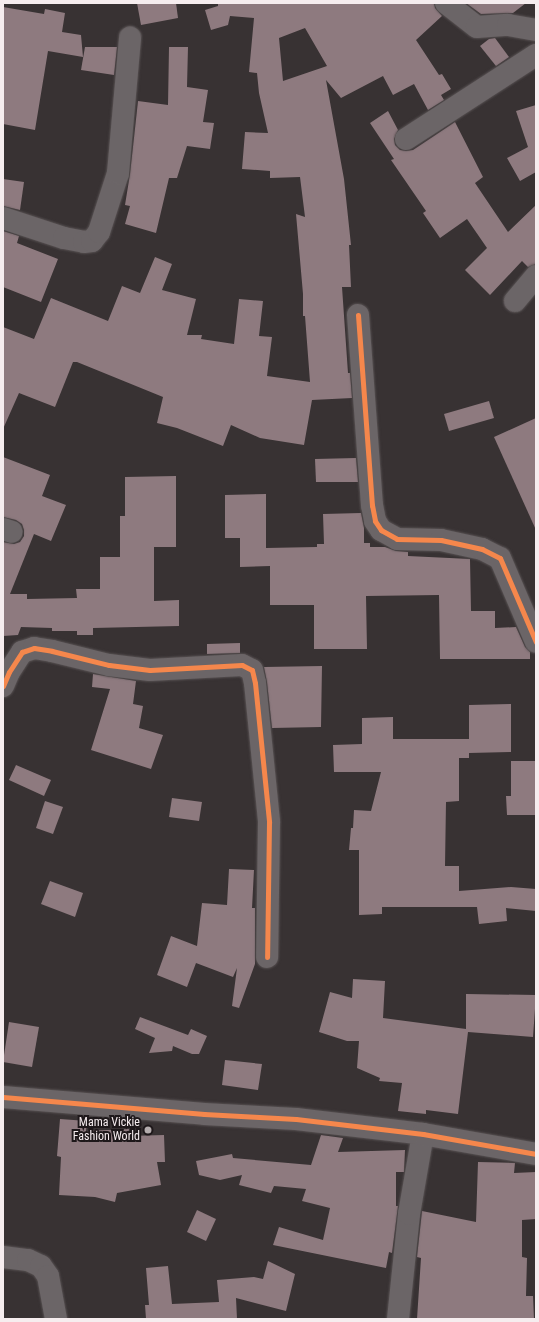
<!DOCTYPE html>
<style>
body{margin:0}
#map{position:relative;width:539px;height:1322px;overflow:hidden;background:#383233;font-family:"Roboto Condensed",sans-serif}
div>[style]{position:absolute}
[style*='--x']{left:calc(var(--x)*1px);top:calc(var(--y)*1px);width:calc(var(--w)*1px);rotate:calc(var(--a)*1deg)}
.building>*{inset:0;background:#8e7a7f}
.roads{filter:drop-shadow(0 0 1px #575152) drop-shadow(0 0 1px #575152)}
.minor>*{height:22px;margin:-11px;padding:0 11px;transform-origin:11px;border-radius:11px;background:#6b6567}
.tertiary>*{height:22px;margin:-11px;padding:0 11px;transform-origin:11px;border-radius:11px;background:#6b6567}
.cycleway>*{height:5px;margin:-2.5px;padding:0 2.5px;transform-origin:2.5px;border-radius:2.5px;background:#f5874c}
.dots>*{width:11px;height:11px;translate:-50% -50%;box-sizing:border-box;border:2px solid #1e181a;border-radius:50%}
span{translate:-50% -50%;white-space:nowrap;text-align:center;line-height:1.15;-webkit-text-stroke:4px #1e181a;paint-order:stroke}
.poi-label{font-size:12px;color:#f6edef}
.right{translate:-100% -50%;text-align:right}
.frame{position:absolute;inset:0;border:4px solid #f6edef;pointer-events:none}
</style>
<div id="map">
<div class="building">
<i style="clip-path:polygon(137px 3px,176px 3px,178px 18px,141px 25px)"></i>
<i style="clip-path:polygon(evenodd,218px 3px,434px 3px,435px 8px,442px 16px,416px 40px,439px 75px,442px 74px,451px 89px,441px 95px,444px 100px,428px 110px,414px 84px,393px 95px,383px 76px,341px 98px,326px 80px,344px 179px,351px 245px,349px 245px,351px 287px,342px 287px,348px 373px,350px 373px,352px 398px,312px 400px,304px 445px,260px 438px,231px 425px,223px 446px,177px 428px,157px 423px,163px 397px,77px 362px,73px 362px,55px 407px,19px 393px,3px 429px,3px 327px,34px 339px,51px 298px,108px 321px,122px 286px,140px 293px,155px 257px,172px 264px,162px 290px,196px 299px,187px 335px,202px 335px,201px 339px,234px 344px,239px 299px,263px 301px,259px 336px,272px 337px,267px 376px,310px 382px,305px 316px,303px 316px,303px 294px,296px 214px,305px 217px,300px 177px,270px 178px,270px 171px,242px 169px,245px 132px,268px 133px,259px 93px,257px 73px,249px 72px,254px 18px,230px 16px,228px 25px,211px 30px,205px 10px,218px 6px,218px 3px,305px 28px,327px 66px,283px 81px,279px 38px,305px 28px)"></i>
<i style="clip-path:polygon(466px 3px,526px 3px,513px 13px,481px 14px)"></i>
<i style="clip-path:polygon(3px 7px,44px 14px,45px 9px,65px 13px,62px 32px,81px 35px,83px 57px,48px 51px,35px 130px,3px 124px)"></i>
<i style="clip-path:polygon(495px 38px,509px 57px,496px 66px,480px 46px,489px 39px)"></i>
<i style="clip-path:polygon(85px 47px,117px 47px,114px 75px,81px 70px)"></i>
<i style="clip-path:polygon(169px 47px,188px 47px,187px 87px,208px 90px,203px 122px,214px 123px,210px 149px,187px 146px,177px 178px,169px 178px,156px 233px,125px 224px,130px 206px,125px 205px,130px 174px,138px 101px,168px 105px)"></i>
<i style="clip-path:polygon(536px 105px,536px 172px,520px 181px,507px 158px,528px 147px,516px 111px)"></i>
<i style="clip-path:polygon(388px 111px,398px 130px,394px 139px,395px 145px,400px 150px,406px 151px,413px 150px,455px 122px,483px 177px,475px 183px,508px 232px,536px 205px,536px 264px,528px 267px,522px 261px,490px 295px,465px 270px,487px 248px,467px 219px,440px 238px,423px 213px,426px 211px,391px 160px,394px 159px,370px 123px)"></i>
<i style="clip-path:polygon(3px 179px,24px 182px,20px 210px,3px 206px)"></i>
<i style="clip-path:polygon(3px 231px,19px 236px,17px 243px,58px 259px,41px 302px,3px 287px)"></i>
<i style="clip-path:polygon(489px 401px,494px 418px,449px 431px,444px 414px)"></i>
<i style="clip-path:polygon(536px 418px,536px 530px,494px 437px)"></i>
<i style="clip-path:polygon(3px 457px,50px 475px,42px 496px,66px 505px,51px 541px,34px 534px,10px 594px,27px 594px,27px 599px,77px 598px,76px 589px,100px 589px,100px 557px,120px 557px,120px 516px,125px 516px,125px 477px,176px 476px,176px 547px,154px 547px,154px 601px,179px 600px,179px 626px,93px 628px,93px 635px,77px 635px,77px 631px,52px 631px,52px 628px,21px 627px,18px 635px,3px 636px,3px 542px,14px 544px,20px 542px,24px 536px,24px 530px,22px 524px,16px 520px,3px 517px)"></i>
<i style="clip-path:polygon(356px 458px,358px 482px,316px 482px,315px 459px)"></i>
<i style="clip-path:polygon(266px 494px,266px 548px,317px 547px,317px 544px,324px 544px,323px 514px,361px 513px,364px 528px,364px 543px,370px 543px,370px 547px,385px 547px,396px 551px,408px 552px,408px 556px,470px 559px,471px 611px,495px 611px,495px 628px,516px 627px,525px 647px,530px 652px,530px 659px,440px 659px,439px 595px,366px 596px,367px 649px,314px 649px,314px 605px,270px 605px,270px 566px,240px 567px,240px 538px,225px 538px,225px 495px)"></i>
<i style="clip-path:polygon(240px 643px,240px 653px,207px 654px,207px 644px)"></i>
<i style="clip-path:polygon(322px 666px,321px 727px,272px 728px,267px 682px,264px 667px)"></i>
<i style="clip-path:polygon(93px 674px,136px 681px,133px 704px,143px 706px,139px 728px,163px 735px,151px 769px,91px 750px,110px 689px,92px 687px)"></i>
<i style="clip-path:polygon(511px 704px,511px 752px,469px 753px,469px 758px,459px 758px,459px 801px,446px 802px,445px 866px,459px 866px,459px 891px,511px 887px,536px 889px,536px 911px,506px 908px,507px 921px,479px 924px,477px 907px,382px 907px,382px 914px,359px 915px,359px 850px,349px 850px,351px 828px,353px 828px,354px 810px,371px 811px,381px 772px,334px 772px,333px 745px,362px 744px,362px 718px,393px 717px,393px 739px,469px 739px,469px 705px)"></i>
<i style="clip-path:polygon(511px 761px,536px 761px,536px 815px,507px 815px,506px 796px,511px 796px)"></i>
<i style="clip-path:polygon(16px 765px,51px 780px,44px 796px,9px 780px)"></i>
<i style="clip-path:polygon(172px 798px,202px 802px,199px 821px,169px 817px)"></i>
<i style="clip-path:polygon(45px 801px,63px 807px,53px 834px,36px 828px)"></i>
<i style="clip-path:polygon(229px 869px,254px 870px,252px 908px,255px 908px,255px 964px,239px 1008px,232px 1006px,237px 968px,233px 977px,196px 963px,187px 987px,157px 975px,171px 936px,197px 946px,202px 903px,227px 905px)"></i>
<i style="clip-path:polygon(50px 881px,83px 893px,75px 917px,41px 904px)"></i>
<i style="clip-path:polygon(353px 979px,385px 981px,383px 1018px,466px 1029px,466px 994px,536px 995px,533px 1037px,468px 1032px,458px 1114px,426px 1110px,426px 1114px,398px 1111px,402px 1083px,379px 1081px,380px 1078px,357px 1068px,359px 1041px,347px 1041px,319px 1032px,330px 992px,352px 998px)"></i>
<i style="clip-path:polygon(140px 1017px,188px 1035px,191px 1029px,207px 1036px,199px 1054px,192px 1054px,173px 1046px,172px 1051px,149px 1053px,155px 1038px,135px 1029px)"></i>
<i style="clip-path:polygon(9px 1022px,39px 1027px,32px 1067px,3px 1062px)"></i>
<i style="clip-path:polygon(225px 1060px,262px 1064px,258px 1090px,222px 1085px)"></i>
<i style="clip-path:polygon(60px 1119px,87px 1121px,86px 1131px,129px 1129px,128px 1136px,164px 1135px,165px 1162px,157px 1162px,161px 1185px,117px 1193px,115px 1202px,95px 1197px,59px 1195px,61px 1157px,57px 1156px)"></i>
<i style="clip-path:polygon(321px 1135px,343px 1138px,338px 1152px,405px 1150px,404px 1172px,396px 1172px,396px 1206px,398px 1206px,392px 1253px,389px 1252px,386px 1268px,273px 1245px,279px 1227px,323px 1240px,330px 1208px,302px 1201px,306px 1189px,274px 1186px,271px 1193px,239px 1185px,242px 1175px,220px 1180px,199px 1175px,196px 1161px,232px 1154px,233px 1158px,311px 1165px)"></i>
<i style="clip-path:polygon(478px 1162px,515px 1163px,514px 1173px,536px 1172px,536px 1219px,522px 1220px,522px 1257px,527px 1258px,526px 1296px,533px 1296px,534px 1319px,417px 1319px,421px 1258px,417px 1257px,422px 1211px,476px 1222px)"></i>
<i style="clip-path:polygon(197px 1210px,216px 1219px,206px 1241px,187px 1232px)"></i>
<i style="clip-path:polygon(268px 1261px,295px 1274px,286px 1311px,236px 1298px,237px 1319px,146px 1319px,145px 1305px,149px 1305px,146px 1268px,168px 1266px,172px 1304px,219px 1302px,217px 1280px,254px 1277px,263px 1279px)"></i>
</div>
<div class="roads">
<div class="minor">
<i style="--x:446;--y:3;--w:39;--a:38"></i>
<i style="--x:477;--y:27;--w:31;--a:-4"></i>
<i style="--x:508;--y:25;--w:28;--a:10"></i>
<i style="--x:406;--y:139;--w:155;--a:-32.9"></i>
<i style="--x:3;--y:218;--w:64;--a:18.2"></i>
<i style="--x:64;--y:238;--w:20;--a:11"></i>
<i style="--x:84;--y:242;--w:8;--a:-7"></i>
<i style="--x:92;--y:241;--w:11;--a:-52"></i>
<i style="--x:99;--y:232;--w:62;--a:-72.1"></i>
<i style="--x:118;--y:173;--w:136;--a:-84.9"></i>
<i style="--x:515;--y:301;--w:33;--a:-50"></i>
<i style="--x:358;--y:315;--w:191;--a:85.8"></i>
<i style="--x:372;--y:505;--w:16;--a:79"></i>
<i style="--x:375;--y:521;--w:11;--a:56"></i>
<i style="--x:381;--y:530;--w:18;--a:29"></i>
<i style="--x:397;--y:539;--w:44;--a:1.3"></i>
<i style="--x:441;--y:540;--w:42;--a:12.4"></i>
<i style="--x:482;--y:549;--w:20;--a:27"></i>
<i style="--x:500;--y:558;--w:91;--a:66.8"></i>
<i style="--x:3;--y:529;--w:9;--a:18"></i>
<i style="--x:3;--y:686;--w:15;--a:-67"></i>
<i style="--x:9;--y:672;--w:24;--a:-57"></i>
<i style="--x:22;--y:652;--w:13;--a:-18"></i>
<i style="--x:34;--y:648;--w:18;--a:9"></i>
<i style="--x:52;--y:651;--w:59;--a:13.8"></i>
<i style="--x:109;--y:665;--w:41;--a:7"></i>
<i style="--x:150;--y:670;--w:92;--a:-3.1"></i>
<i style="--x:242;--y:665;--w:11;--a:27"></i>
<i style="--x:252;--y:670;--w:13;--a:77"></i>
<i style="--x:255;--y:683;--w:140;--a:84.2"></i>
<i style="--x:269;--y:822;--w:135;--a:90.8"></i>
<i style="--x:3;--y:1257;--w:25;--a:7"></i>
<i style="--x:28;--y:1260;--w:14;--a:25"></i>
<i style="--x:41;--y:1266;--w:12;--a:55"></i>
<i style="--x:48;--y:1276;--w:44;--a:79.5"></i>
<i style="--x:398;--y:1319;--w:106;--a:-84"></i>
<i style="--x:409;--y:1214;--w:81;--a:-80.1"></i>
</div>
<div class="tertiary">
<i style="--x:3;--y:1097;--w:202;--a:4.8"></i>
<i style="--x:204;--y:1114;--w:92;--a:3.1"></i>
<i style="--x:296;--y:1119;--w:128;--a:6.7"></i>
<i style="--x:423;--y:1134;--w:115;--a:10"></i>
</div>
</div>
<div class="cycleway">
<i style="--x:358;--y:315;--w:191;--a:85.8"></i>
<i style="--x:372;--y:505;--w:16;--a:79"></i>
<i style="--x:375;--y:521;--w:11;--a:56"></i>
<i style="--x:381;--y:530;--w:18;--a:29"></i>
<i style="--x:397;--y:539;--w:44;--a:1.3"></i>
<i style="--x:441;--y:540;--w:42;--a:12.4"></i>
<i style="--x:482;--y:549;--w:20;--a:27"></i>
<i style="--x:500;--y:558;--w:91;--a:66.8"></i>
<i style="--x:3;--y:686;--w:15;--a:-67"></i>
<i style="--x:9;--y:672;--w:24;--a:-57"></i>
<i style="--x:22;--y:652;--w:13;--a:-18"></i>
<i style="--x:34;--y:648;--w:18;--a:9"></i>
<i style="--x:52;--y:651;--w:59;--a:13.8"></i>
<i style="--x:109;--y:665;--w:41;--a:7"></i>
<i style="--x:150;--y:670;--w:92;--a:-3.1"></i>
<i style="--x:242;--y:665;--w:11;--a:27"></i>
<i style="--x:252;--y:670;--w:13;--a:77"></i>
<i style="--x:255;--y:683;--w:140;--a:84.2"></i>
<i style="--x:269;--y:822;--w:135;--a:90.8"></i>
<i style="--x:3;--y:1097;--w:202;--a:4.8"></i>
<i style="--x:204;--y:1114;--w:92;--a:3.1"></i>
<i style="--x:296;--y:1119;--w:128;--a:6.7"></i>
<i style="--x:423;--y:1134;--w:115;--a:10"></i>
</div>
<div class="dots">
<i style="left:148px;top:1130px;background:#b4acad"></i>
</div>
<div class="poi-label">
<span class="right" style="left:140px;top:1130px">Mama Vickie<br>Fashion World</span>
</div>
<div class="frame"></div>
</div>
